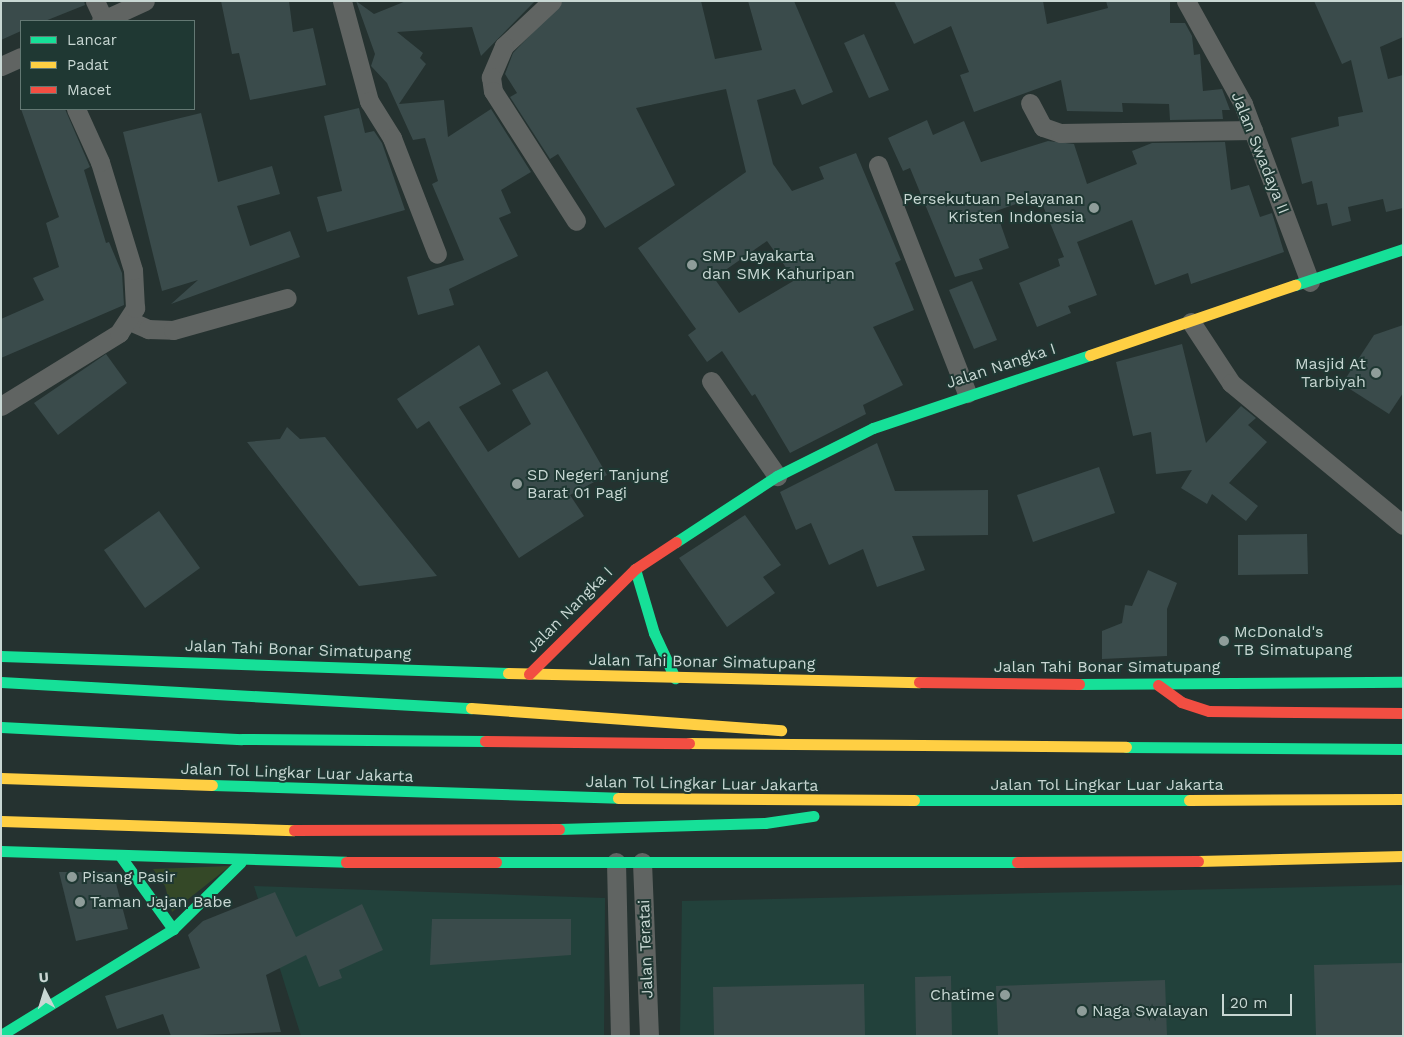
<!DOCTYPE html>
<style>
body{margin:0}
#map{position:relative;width:1404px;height:1037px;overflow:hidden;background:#253230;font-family:"Work Sans",sans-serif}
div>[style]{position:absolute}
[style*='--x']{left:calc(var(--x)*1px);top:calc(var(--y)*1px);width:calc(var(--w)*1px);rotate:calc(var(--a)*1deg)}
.built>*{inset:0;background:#22413b}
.green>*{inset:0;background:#344827}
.building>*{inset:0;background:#3a4b4b}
.street>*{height:19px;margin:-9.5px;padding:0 9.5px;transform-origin:9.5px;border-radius:9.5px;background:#606462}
.fast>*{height:11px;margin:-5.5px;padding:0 5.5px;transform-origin:5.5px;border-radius:5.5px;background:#16e098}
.slow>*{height:11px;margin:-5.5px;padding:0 5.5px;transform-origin:5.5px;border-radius:5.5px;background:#ffcf43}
.jam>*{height:11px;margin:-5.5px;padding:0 5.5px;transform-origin:5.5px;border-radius:5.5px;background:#f24e42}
.dots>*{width:14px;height:14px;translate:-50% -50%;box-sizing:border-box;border:2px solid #1f3833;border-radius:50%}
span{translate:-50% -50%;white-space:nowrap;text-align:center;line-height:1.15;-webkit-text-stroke:4px #1f3833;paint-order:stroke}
.street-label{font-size:16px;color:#c8d7d3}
.poi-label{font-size:16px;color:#c8d7d3}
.right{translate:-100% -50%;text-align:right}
.left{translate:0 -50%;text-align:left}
.frame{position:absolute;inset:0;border:2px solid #c8d7d3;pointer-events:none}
.legend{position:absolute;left:20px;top:20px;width:175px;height:90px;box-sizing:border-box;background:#1f3833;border:1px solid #637873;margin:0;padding:6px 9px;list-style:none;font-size:15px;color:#c8d7d3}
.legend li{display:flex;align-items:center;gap:10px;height:25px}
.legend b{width:25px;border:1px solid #637873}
.north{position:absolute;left:20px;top:967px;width:50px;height:50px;-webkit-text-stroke:4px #1f3833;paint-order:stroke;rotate:355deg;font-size:14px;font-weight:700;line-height:20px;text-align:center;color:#c8d7d3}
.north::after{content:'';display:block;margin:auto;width:18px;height:22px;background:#c8d7d3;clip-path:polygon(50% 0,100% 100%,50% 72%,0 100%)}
.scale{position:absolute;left:1222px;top:994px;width:70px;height:22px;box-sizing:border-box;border:2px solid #c8d7d3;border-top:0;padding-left:6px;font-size:15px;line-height:18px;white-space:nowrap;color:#c8d7d3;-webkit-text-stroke:4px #1f3833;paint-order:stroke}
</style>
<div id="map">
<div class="built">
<i style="clip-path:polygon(1403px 885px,1403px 1036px,680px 1036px,682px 901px)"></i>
<i style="clip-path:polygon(254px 886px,605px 898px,604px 1036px,301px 1036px)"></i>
</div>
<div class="green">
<i style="clip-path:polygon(230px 866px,172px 912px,165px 886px,153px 869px)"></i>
</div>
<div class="building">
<i style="clip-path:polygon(1px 1px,84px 1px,85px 5px,45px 21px,21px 21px,21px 31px,1px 40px)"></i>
<i style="clip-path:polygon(221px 1px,289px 1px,293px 32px,313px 28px,326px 85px,250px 100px,239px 53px,232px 54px)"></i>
<i style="clip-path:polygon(356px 1px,374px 14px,406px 1px,535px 1px,481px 56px,472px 27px,397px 32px,423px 53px,420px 58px,426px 64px,399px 104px,444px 100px,448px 137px,491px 109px,531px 172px,501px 190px,511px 213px,499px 218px,518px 256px,449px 289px,454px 305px,418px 315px,407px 277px,464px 260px,432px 184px,438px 181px,425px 138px,413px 140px,387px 83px,371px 66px,375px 54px)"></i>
<i style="clip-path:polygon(evenodd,563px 1px,701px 1px,715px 59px,762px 50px,748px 1px,794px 1px,833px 92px,802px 105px,795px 89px,757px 100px,773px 164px,792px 191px,824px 179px,819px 167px,856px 153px,901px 260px,895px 263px,914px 310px,873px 327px,903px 385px,863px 405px,866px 414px,790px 453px,755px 394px,752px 396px,722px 351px,707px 362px,688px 335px,696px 329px,638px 248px,746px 172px,726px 89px,636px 108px,675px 185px,605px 228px,558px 154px,550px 159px,510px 97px,517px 93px,505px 74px,513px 53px,563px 1px,767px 241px,795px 280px,739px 313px,714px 278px,767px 241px)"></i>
<i style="clip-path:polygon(894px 1px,1043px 1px,1047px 24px,1108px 8px,1106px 1px,1170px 1px,1170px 23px,1185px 23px,1192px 36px,1194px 55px,1200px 54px,1203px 91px,1222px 89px,1230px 110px,1222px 110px,1223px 119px,1170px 120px,1169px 104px,1122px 103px,1123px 112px,1067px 111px,1061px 80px,974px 112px,960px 75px,969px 72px,951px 26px,914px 44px)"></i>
<i style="clip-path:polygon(1314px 1px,1403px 1px,1403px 37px,1380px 47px,1388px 79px,1403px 75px,1403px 208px,1386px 212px,1383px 199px,1348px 207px,1351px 221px,1332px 226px,1327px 203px,1317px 205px,1312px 181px,1302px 184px,1291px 138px,1339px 126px,1338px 117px,1363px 112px,1351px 60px,1342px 64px)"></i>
<i style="clip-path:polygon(864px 34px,889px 90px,869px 98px,844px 43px)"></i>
<i style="clip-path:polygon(359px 108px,365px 133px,374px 131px,382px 143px,405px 210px,327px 232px,317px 197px,342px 191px,324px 116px)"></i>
<i style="clip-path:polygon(21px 109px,65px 109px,90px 167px,84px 170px,106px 243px,109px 242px,122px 273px,124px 305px,1px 358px,1px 319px,44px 300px,33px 278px,59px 267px,46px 223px,59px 217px)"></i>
<i style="clip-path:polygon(201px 113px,218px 182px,272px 166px,280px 194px,237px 206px,250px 246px,290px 231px,300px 257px,171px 304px,198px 280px,162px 291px,123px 132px)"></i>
<i style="clip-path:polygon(927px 120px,933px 135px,964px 121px,981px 162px,1048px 141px,1074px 144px,1087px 184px,1137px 164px,1132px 151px,1152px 143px,1225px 142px,1231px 190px,1249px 185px,1260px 217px,1272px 213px,1284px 252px,1191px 284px,1188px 273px,1155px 285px,1132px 220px,1077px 242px,1097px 295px,1068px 306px,1071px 313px,1037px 327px,1019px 283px,1060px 266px,1058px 259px,1064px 257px,1039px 196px,996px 211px,1009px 248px,979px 259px,983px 269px,955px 277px,910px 168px,903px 171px,888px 138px)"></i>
<i style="clip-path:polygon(972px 281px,997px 340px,974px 349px,949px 290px)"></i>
<i style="clip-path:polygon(1403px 325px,1403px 393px,1389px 414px,1342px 384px,1374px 335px)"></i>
<i style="clip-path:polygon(1182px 344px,1206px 443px,1241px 406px,1256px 418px,1248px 425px,1267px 442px,1229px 483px,1258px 506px,1246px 521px,1212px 494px,1207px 504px,1181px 488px,1192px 470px,1156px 474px,1151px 432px,1133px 436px,1116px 362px)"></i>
<i style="clip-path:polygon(479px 345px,501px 384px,459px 407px,488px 452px,531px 424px,512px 390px,547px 371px,607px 475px,570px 495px,584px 516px,519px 558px,429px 421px,417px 429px,397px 399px)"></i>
<i style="clip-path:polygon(106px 354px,127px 383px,58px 435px,34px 403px)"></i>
<i style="clip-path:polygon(287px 427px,300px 439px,325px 437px,437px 576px,359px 586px,247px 442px,280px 439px)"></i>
<i style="clip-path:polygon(877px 443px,895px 491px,988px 490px,988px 535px,912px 536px,925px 570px,877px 587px,863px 549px,829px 565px,811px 523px,796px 530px,780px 492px)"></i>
<i style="clip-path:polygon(1099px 467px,1115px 513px,1033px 542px,1017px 495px)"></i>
<i style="clip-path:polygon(159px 511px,200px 568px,145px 608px,104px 550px)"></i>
<i style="clip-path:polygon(745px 515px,781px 565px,763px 577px,775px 593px,727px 627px,679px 558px)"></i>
<i style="clip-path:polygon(1307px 534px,1308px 574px,1238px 575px,1238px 535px)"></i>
<i style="clip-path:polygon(1148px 570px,1177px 583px,1167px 609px,1167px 656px,1102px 659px,1102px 631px,1122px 623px,1125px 605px,1132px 606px)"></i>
<i style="clip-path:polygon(59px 872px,113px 872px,128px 929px,76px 941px)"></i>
<i style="clip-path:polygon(275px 892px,296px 937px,362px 904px,383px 950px,339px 970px,342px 978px,319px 987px,306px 955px,266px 975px,281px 1032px,171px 1036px,163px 1014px,117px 1029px,105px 996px,200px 968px,188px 935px,203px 921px)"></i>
<i style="clip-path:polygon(432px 919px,571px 919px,571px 955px,430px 965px)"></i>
<i style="clip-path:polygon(1403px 963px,1403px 1036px,1316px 1036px,1314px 965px)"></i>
<i style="clip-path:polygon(951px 976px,952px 1036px,916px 1036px,915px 977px)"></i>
<i style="clip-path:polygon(1165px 980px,1167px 1036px,998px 1036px,996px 986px)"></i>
<i style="clip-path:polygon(864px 984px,865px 1036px,714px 1036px,713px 987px)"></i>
</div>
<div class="street">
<i style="--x:95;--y:1;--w:21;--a:65"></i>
<i style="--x:342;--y:1;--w:104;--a:74.9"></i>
<i style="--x:369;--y:101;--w:44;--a:58.1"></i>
<i style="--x:392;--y:138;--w:124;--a:68.8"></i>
<i style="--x:552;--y:1;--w:66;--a:136.8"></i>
<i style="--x:504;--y:46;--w:34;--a:113"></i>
<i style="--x:491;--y:77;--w:14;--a:82"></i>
<i style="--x:493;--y:91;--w:154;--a:57.4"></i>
<i style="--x:1186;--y:1;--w:118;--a:61"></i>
<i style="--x:1243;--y:104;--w:190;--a:69.4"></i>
<i style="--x:101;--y:21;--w:48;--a:-24.4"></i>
<i style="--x:1;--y:66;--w:22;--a:-24"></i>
<i style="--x:1030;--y:103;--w:27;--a:62"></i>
<i style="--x:1043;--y:127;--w:18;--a:19"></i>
<i style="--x:1060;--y:133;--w:193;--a:-0.9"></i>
<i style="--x:878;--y:165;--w:245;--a:68.7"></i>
<i style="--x:130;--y:321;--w:20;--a:24"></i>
<i style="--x:148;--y:329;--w:25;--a:2"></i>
<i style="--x:173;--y:330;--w:118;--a:-15.7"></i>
<i style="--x:1191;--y:322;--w:73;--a:56.7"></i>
<i style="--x:1231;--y:383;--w:223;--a:39.5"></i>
<i style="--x:711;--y:381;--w:116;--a:55.2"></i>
<i style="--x:1;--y:406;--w:139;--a:-31.7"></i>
<i style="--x:119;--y:333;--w:30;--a:-57"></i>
<i style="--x:135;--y:308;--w:38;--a:-93"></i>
<i style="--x:133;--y:270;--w:113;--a:-107"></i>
<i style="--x:100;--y:162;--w:58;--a:-114.4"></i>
<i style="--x:616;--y:862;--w:174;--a:88.7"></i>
<i style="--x:642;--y:862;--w:174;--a:87.7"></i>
</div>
<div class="fast">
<i style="--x:1295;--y:285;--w:114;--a:-18.4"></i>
<i style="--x:676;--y:542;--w:121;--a:-33.2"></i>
<i style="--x:777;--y:476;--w:107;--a:-26.6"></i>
<i style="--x:873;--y:428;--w:229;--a:-18.6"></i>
<i style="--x:635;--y:569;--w:67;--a:73.5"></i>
<i style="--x:654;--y:633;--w:50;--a:65"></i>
<i style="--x:1;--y:656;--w:507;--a:1.92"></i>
<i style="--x:1;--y:682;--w:471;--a:3.2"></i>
<i style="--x:1079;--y:684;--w:324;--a:-0.4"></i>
<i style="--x:1;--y:727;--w:241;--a:2.9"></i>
<i style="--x:242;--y:739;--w:243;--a:0.5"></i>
<i style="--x:1126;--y:747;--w:277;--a:0.4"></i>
<i style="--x:212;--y:785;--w:406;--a:1.8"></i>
<i style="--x:914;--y:800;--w:275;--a:0"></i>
<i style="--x:559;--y:829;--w:206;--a:-1.7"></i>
<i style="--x:765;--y:823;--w:49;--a:-8.3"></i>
<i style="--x:1;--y:851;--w:345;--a:1.8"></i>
<i style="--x:121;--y:857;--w:89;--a:54.2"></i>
<i style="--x:496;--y:862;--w:521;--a:0"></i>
<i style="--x:1;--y:1035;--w:202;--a:-31.6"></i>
<i style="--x:173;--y:929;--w:95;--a:-44.6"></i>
</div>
<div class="slow">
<i style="--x:1090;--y:355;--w:217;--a:-18.9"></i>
<i style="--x:508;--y:673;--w:411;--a:1.3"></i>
<i style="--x:471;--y:708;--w:311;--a:4.1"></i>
<i style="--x:689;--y:743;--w:437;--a:0.5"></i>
<i style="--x:1;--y:778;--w:211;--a:1.9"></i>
<i style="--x:618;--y:798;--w:296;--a:0.4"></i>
<i style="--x:1189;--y:800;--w:214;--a:-0.3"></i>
<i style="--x:1;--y:821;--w:293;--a:1.8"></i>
<i style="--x:1198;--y:861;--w:205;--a:-1.4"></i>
</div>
<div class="jam">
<i style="--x:529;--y:674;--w:149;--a:-44.7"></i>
<i style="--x:635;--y:569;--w:49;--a:-33.4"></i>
<i style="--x:919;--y:682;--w:160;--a:0.7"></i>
<i style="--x:1158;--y:685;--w:29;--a:36"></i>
<i style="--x:1181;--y:702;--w:29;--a:18"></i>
<i style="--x:1209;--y:711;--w:194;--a:0.6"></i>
<i style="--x:485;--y:741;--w:204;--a:0.6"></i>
<i style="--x:294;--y:830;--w:265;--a:-0.2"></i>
<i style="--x:346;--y:862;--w:150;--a:0"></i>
<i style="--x:1017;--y:862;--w:181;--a:-0.3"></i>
</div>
<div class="dots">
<i style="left:1094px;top:208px;background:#8f9d9a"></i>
<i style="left:692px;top:265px;background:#8f9d9a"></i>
<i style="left:1376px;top:373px;background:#8f9d9a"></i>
<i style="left:517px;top:484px;background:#8f9d9a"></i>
<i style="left:1224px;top:641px;background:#8f9d9a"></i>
<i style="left:72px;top:877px;background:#8f9d9a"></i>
<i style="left:80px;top:902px;background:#8f9d9a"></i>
<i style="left:1005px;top:995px;background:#8f9d9a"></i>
<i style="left:1082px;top:1011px;background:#8f9d9a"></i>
</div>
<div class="street-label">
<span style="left:1260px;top:153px;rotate:68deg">Jalan Swadaya II</span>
<span style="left:1001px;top:366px;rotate:-18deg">Jalan Nangka I</span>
<span style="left:570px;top:610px;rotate:-45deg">Jalan Nangka I</span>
<span style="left:298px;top:650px;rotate:2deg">Jalan Tahi Bonar Simatupang</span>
<span style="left:702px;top:662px;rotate:1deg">Jalan Tahi Bonar Simatupang</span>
<span style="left:1107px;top:667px">Jalan Tahi Bonar Simatupang</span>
<span style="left:297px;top:773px;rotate:2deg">Jalan Tol Lingkar Luar Jakarta</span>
<span style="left:702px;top:784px;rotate:1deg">Jalan Tol Lingkar Luar Jakarta</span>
<span style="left:1107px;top:785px">Jalan Tol Lingkar Luar Jakarta</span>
<span style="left:646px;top:949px;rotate:-92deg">Jalan Teratai</span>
</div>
<div class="poi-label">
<span class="right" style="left:1084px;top:208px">Persekutuan Pelayanan<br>Kristen Indonesia</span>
<span class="left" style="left:702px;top:265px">SMP Jayakarta<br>dan SMK Kahuripan</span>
<span class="right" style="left:1366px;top:373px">Masjid At<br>Tarbiyah</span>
<span class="left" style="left:527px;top:484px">SD Negeri Tanjung<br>Barat 01 Pagi</span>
<span class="left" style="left:1234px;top:641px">McDonald's<br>TB Simatupang</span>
<span class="left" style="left:82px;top:877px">Pisang Pasir</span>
<span class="left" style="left:90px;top:902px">Taman Jajan Babe</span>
<span class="right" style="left:995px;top:995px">Chatime</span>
<span class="left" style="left:1092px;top:1011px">Naga Swalayan</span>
</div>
<div class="frame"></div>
<ul class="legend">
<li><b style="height:6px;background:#16e098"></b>Lancar</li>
<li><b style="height:6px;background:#ffcf43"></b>Padat</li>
<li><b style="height:6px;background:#f24e42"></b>Macet</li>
</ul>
<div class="north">U</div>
<div class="scale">20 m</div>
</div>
